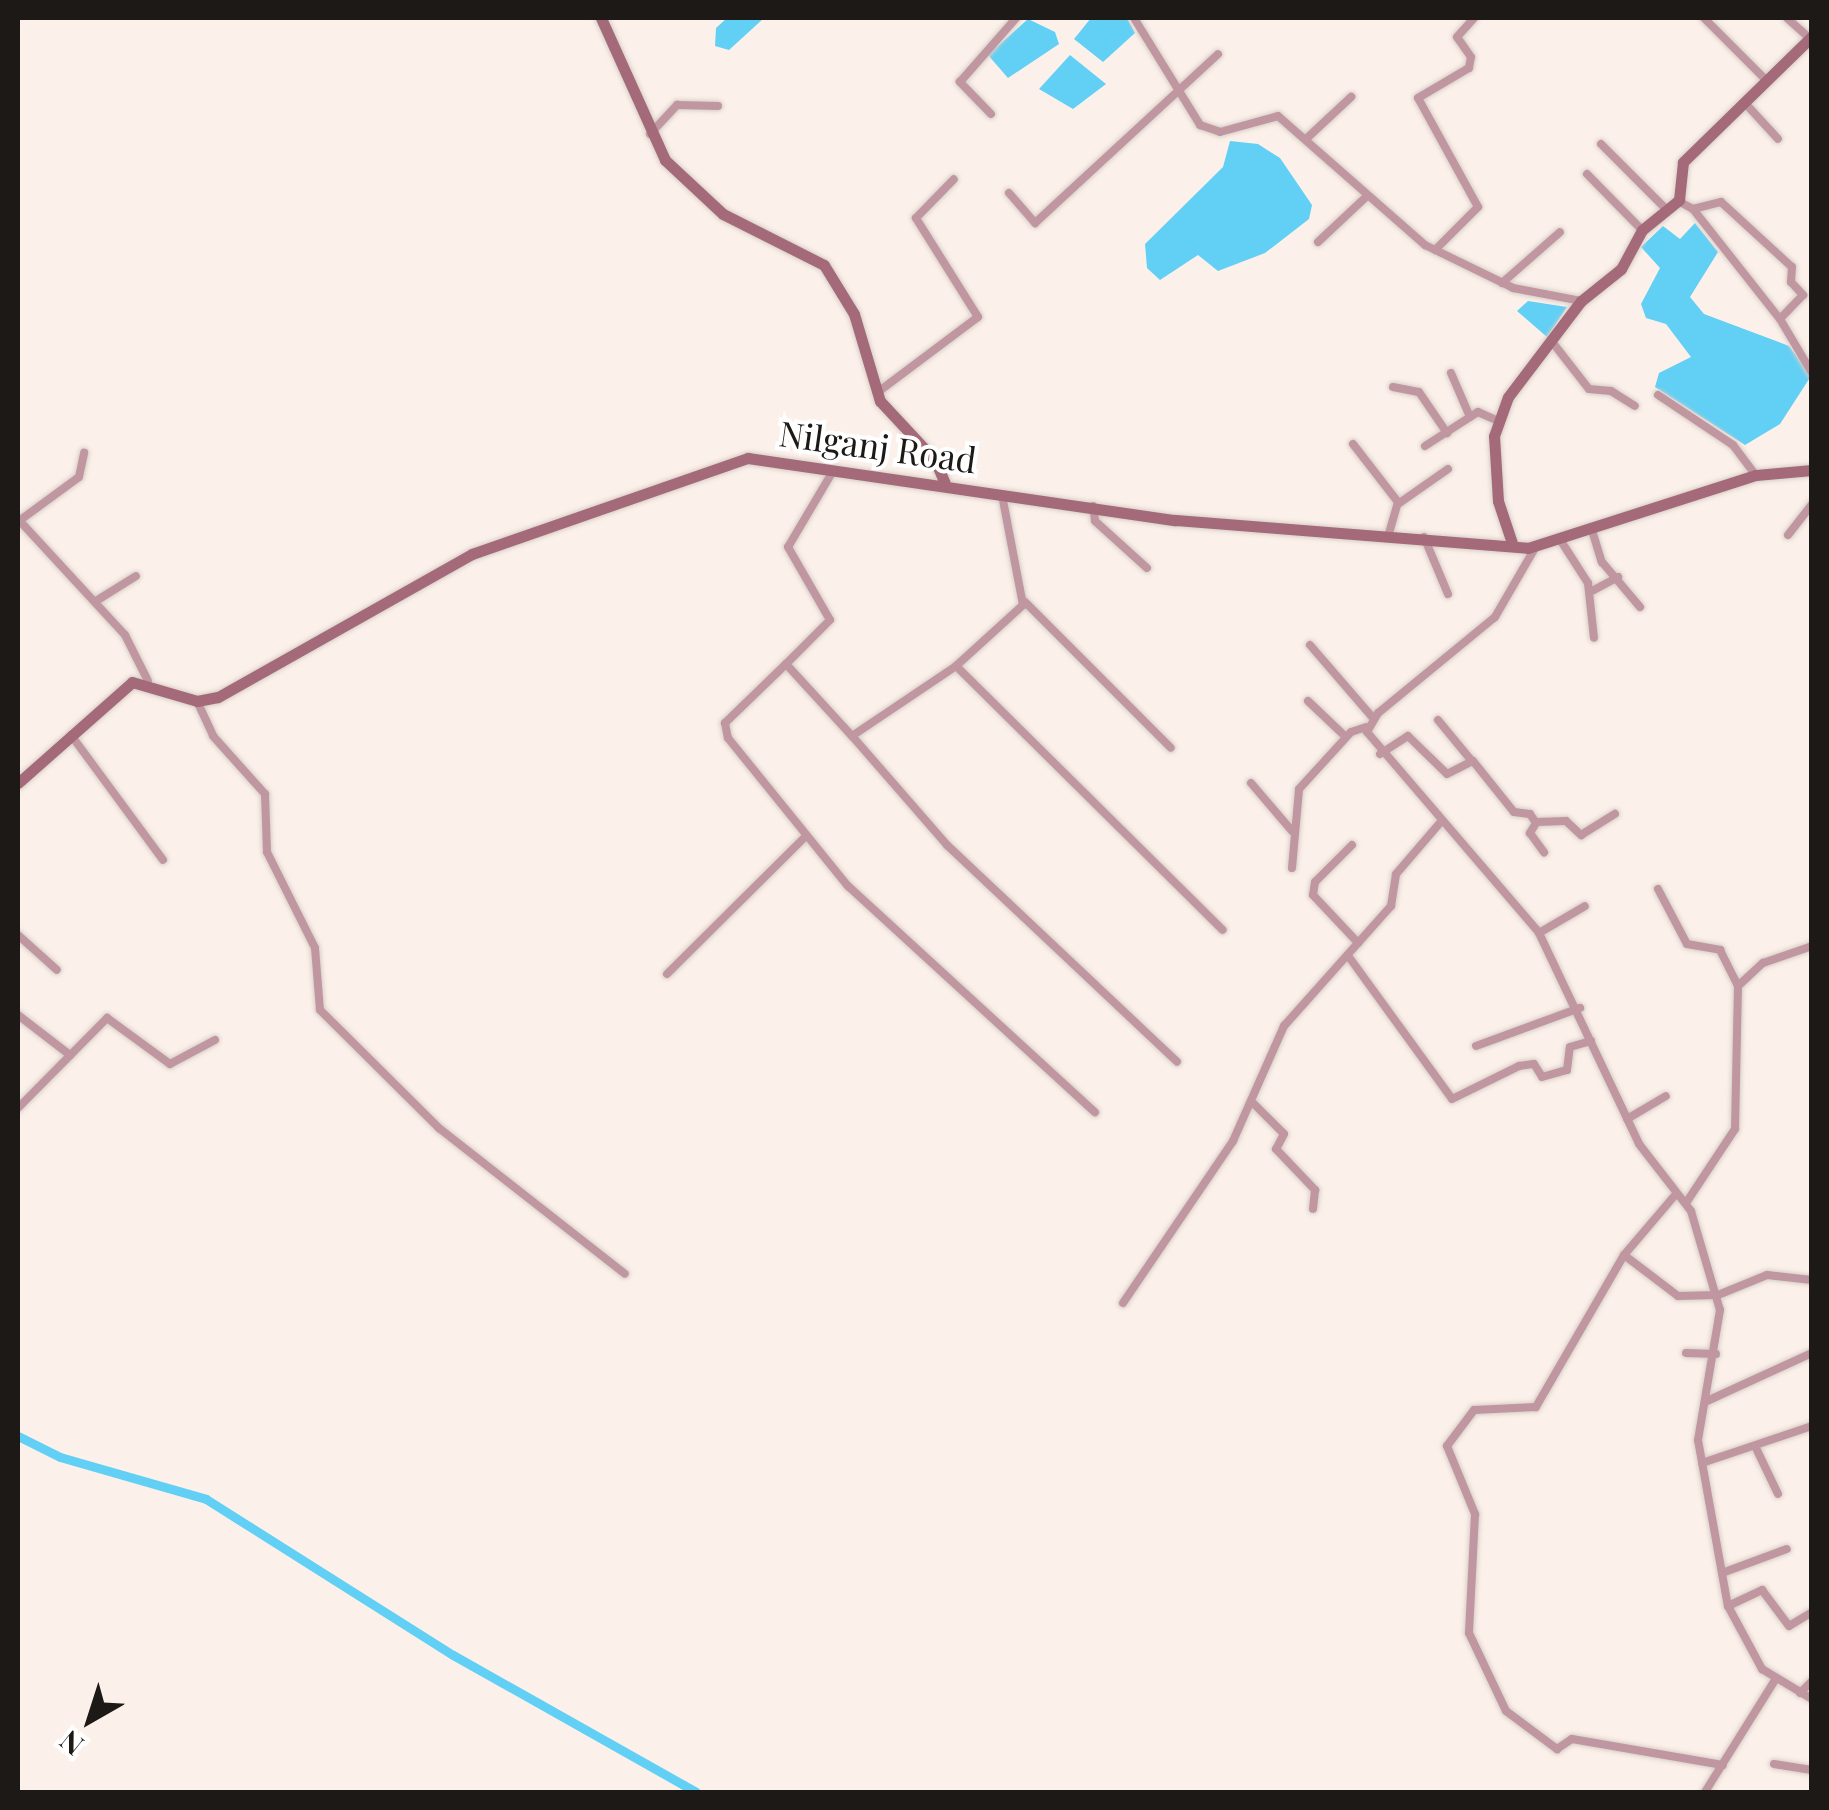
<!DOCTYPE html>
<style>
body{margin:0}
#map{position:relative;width:1829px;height:1810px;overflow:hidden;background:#fcf1ea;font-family:"Playfair Display",serif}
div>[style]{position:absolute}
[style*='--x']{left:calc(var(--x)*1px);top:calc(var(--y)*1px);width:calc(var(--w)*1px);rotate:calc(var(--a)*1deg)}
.water>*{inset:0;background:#62cff5}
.canal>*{height:9px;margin:-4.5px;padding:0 4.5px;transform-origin:4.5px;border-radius:4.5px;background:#62cff5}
.roads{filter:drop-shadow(0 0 2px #d8cec8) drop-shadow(0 0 2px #d8cec8)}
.street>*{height:8px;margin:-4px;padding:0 4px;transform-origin:4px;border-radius:4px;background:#c097a1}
.secondary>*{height:11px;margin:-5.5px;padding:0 5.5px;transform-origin:5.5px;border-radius:5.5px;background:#a46a79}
span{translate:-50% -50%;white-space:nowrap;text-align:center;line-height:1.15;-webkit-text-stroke:8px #fff;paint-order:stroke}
.street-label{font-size:35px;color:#1c1916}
.frame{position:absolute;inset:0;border:20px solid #1c1916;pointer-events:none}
.north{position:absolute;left:40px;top:1670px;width:100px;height:100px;-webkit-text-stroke:8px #fff;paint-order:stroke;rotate:219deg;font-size:28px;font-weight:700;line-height:40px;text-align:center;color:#1c1916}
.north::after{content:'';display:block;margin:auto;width:35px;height:45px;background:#1c1916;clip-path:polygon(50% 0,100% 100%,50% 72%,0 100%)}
</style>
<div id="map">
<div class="water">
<i style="clip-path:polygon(727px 18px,764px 18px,729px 50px,715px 46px,716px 28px)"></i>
<i style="clip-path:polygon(1091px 18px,1127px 18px,1135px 33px,1103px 62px,1074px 39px)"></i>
<i style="clip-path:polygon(1028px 19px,1055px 32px,1059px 44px,1008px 78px,988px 55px)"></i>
<i style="clip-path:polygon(1070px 55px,1106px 84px,1073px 109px,1039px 89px)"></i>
<i style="clip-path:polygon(1230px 141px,1258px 144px,1280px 158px,1312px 205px,1309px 219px,1265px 253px,1218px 271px,1198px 255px,1160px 280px,1147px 268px,1145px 244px,1223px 167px)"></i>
<i style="clip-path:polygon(1695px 223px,1718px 252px,1690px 297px,1704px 314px,1789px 346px,1811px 376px,1780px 424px,1745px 445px,1655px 387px,1659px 373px,1691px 357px,1666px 324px,1646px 318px,1641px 304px,1660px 268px,1641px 247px,1663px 226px,1680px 239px)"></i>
<i style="clip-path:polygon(1528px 301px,1567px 307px,1547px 337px,1517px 311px)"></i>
</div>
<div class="canal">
<i style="--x:18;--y:1436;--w:47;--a:26.6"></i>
<i style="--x:60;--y:1457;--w:152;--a:16"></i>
<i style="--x:206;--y:1499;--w:292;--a:32.3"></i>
<i style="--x:453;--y:1655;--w:279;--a:29.4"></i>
</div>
<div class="roads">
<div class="street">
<i style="--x:1134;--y:18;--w:126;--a:58.3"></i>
<i style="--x:1200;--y:125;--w:21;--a:19"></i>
<i style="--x:1220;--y:132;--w:60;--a:-15.4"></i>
<i style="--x:1278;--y:116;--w:196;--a:41.3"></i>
<i style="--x:1425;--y:245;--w:98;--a:26"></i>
<i style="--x:1513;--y:288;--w:69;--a:10.8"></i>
<i style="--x:1704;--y:18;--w:88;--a:45"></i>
<i style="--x:1787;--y:18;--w:30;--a:42"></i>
<i style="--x:1744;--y:102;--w:50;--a:47.4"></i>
<i style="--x:991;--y:114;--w:45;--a:-134.1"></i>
<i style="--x:960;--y:82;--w:85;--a:-48.8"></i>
<i style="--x:650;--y:134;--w:40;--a:-47"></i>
<i style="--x:677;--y:105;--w:41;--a:1.4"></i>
<i style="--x:1306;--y:139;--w:62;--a:-43"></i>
<i style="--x:1601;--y:144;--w:91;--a:45"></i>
<i style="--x:1587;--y:174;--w:78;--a:45.5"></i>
<i style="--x:1009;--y:193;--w:40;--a:49"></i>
<i style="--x:1035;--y:223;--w:249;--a:-42.7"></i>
<i style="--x:1678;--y:201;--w:17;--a:28"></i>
<i style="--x:1693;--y:209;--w:140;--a:51.7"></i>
<i style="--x:1780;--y:319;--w:63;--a:59.3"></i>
<i style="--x:1693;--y:209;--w:29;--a:-14"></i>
<i style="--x:1721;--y:202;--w:96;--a:42.5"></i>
<i style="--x:1792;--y:267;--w:15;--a:94"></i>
<i style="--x:1791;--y:282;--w:18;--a:47"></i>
<i style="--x:1803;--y:295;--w:33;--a:134"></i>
<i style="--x:1318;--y:242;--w:66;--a:-43.2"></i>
<i style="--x:1435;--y:250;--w:61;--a:-45"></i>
<i style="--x:1478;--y:207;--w:124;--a:-118.8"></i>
<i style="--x:1418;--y:98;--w:59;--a:-30.5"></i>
<i style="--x:1469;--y:68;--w:11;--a:-80"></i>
<i style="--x:1471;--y:57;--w:24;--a:-125"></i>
<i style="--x:1457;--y:37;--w:25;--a:-48"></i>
<i style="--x:1502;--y:283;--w:77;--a:-41.3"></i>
<i style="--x:1553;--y:343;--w:58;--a:52"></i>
<i style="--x:1589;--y:389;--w:22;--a:5"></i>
<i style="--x:1611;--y:391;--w:28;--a:32"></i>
<i style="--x:1451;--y:373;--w:48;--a:66.6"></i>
<i style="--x:1393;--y:387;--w:26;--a:11"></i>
<i style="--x:1419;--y:392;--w:50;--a:55.7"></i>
<i style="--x:878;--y:392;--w:125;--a:-36.9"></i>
<i style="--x:978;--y:317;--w:117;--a:-122.1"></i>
<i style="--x:916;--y:218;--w:54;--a:-45.7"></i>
<i style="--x:1658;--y:395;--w:90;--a:33.7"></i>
<i style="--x:1733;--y:445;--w:38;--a:53"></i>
<i style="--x:1353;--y:444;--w:73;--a:52.2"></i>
<i style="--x:1398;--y:502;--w:33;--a:106"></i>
<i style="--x:1425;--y:446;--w:63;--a:-32.7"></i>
<i style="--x:1478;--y:412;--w:20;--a:24"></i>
<i style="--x:833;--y:471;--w:88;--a:120.6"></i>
<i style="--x:788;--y:547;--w:84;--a:60.1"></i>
<i style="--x:830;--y:620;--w:62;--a:135"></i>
<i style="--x:786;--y:664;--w:98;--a:47.5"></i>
<i style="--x:852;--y:736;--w:125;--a:-33.9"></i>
<i style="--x:956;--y:666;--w:91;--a:-42.3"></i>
<i style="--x:1023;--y:605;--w:112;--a:-100.8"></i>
<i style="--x:1398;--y:504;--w:61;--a:-35"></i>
<i style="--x:1093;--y:506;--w:15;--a:82"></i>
<i style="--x:1095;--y:521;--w:70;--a:42.1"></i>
<i style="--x:18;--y:519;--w:158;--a:47.3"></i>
<i style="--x:125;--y:635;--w:51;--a:63.4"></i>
<i style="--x:19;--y:521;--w:74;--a:-36.3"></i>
<i style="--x:79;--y:477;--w:25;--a:-78"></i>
<i style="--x:1591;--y:527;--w:37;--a:73"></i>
<i style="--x:1602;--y:562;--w:59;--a:49.8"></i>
<i style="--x:1788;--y:535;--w:39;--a:-52"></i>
<i style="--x:1424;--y:537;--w:62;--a:67.2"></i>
<i style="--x:1561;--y:541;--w:50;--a:57.3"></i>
<i style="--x:1588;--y:583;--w:55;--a:83.8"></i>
<i style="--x:1535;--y:548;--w:80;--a:120.1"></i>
<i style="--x:1495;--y:617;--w:151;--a:140.6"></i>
<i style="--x:1378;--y:713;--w:22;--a:120"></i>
<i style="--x:1367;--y:732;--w:265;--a:49.4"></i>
<i style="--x:1539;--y:933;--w:233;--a:64.6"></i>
<i style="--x:1639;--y:1144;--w:85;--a:52.2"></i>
<i style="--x:1691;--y:1211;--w:103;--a:73.7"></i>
<i style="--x:1720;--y:1310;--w:132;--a:99.6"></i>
<i style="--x:1698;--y:1440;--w:169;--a:79.8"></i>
<i style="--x:1728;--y:1606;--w:72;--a:61.6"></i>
<i style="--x:1762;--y:1669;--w:58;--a:31"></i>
<i style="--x:1590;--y:592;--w:32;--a:-28"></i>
<i style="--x:96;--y:601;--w:47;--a:-32"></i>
<i style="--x:1025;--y:602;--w:206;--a:45"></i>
<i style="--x:1310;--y:645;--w:96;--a:49.2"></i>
<i style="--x:786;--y:664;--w:85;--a:136"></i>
<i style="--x:725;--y:723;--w:15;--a:79"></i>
<i style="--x:728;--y:738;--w:191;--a:51"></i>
<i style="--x:848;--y:886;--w:335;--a:42.5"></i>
<i style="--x:956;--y:666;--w:375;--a:44.7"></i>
<i style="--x:197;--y:701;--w:38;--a:65"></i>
<i style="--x:213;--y:736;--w:78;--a:48.1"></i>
<i style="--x:265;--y:794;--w:58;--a:88"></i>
<i style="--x:267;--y:852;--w:107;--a:63.4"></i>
<i style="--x:315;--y:948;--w:62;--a:85.4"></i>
<i style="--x:320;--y:1010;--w:168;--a:44.8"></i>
<i style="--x:439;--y:1128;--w:236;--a:38.1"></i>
<i style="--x:1308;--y:701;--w:52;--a:43.5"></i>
<i style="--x:1438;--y:720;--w:52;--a:50.5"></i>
<i style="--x:71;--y:735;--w:155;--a:53.6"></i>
<i style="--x:852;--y:736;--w:145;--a:48.9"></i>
<i style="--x:947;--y:845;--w:316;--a:43.3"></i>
<i style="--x:1380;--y:754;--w:33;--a:-33"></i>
<i style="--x:1408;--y:736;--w:54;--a:44.3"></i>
<i style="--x:1447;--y:774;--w:29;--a:-27"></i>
<i style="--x:1473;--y:761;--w:65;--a:51.2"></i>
<i style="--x:1514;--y:812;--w:16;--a:7"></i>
<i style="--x:1530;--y:814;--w:11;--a:56"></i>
<i style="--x:1536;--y:823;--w:12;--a:121"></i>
<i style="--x:1530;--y:833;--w:24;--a:54"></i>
<i style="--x:1251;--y:783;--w:63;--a:49.5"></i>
<i style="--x:1536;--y:822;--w:30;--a:-2"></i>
<i style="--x:1566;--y:821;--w:21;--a:43"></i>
<i style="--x:1581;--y:835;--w:40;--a:-32"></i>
<i style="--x:1352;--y:845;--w:52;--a:135"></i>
<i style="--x:1315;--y:882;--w:13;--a:99"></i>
<i style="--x:1313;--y:895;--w:66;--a:46.8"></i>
<i style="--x:1292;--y:868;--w:79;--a:-84.9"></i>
<i style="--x:1299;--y:789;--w:77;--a:-47.6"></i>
<i style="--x:1351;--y:732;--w:16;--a:-18"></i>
<i style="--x:1658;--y:889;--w:62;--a:62.2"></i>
<i style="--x:1687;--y:944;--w:34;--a:10"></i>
<i style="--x:1720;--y:950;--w:40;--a:63.4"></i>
<i style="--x:1539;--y:933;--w:53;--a:-30.4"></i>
<i style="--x:18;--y:935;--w:52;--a:41.9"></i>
<i style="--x:1349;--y:957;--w:175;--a:54"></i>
<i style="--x:1452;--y:1099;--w:75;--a:-26.2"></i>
<i style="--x:1519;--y:1066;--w:15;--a:-8"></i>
<i style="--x:1534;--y:1064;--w:15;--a:58"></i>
<i style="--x:1542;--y:1077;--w:26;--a:-16"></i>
<i style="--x:1567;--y:1070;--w:23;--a:-83"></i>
<i style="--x:1570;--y:1047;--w:22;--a:-16"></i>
<i style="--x:667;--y:974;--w:193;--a:-44.8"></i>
<i style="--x:18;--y:1015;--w:66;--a:37.6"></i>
<i style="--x:1476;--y:1046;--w:111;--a:-20.1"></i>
<i style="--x:1254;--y:1104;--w:42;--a:45"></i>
<i style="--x:1284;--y:1134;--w:17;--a:118"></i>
<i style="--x:1276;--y:1149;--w:57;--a:46.4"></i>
<i style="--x:1315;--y:1190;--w:19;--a:96"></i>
<i style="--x:18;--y:1108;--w:127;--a:-45.3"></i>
<i style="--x:107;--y:1018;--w:78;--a:36.1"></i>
<i style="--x:170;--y:1064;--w:51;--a:-28.1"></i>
<i style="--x:1627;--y:1119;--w:45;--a:-30.5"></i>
<i style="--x:1676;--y:1194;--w:80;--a:130.4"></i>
<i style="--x:1624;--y:1255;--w:176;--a:120.1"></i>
<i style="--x:1536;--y:1407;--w:62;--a:177.2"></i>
<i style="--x:1474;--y:1410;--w:45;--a:126.9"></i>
<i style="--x:1447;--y:1446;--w:74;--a:67.6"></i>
<i style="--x:1475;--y:1514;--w:119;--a:92.9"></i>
<i style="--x:1469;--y:1633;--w:86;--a:64.6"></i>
<i style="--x:1506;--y:1711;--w:64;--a:36.7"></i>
<i style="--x:1557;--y:1749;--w:18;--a:-34"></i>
<i style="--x:1572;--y:1739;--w:153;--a:9.8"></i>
<i style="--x:1686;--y:1203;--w:89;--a:-56.5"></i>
<i style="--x:1735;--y:1129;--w:143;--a:-88.8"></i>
<i style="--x:1738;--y:986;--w:34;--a:-43"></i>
<i style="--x:1763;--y:963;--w:52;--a:-19.1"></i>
<i style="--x:1624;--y:1255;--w:68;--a:37.2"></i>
<i style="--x:1678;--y:1296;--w:40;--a:-1.4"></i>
<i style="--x:1718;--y:1295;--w:53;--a:-22.2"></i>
<i style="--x:1767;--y:1275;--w:45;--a:6.3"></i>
<i style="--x:1123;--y:1303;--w:196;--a:-55.8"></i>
<i style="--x:1233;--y:1141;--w:126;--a:-66.1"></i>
<i style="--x:1284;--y:1026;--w:161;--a:-48.3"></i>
<i style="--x:1391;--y:906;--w:32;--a:-81"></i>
<i style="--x:1396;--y:874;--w:66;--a:-49.3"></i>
<i style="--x:1686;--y:1353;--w:30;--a:2"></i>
<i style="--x:1707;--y:1401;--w:115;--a:-24.6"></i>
<i style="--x:1755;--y:1446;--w:53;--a:64.4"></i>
<i style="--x:1702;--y:1463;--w:116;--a:-18.6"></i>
<i style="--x:1722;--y:1573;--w:69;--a:-20.3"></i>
<i style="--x:1728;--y:1606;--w:38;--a:-25"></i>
<i style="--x:1762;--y:1590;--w:45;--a:53.1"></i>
<i style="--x:1789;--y:1626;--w:27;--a:-31"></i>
<i style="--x:1800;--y:1693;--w:17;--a:-45"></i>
<i style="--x:1774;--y:1764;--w:38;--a:9"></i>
<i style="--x:1705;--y:1792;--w:132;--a:-58"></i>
</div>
<div class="secondary">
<i style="--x:601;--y:18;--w:156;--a:65.7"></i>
<i style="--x:665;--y:160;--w:79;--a:43"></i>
<i style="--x:723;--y:214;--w:113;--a:26.8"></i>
<i style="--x:824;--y:265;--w:57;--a:58.5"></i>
<i style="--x:854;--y:314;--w:91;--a:73.4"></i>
<i style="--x:880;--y:401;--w:81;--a:47"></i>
<i style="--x:935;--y:460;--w:25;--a:67"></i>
<i style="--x:1513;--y:546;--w:47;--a:-108.4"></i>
<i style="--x:1498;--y:501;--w:65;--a:-93.5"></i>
<i style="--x:1494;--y:436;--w:41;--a:-70.3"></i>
<i style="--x:1508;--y:397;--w:121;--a:-52.8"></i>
<i style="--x:1581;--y:301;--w:51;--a:-38.7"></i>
<i style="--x:1621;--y:269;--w:44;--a:-61.7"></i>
<i style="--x:1642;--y:230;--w:48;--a:-39"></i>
<i style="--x:1679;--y:200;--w:38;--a:-84"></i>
<i style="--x:1683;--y:162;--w:180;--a:-44.3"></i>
<i style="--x:18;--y:783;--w:152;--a:-41.5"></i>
<i style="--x:132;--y:682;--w:68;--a:16.3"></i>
<i style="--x:197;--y:701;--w:21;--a:-11"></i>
<i style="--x:218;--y:697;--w:291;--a:-29.4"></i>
<i style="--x:472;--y:554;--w:292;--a:-19.2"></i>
<i style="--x:748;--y:458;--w:431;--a:8.3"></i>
<i style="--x:1175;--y:520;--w:354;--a:4.5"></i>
<i style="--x:1528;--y:548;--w:239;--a:-17.8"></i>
<i style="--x:1756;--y:475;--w:56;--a:-5.1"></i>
</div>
</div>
<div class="street-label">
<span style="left:878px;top:446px;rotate:8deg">Nilganj Road</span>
</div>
<div class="frame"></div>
<div class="north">N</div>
</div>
